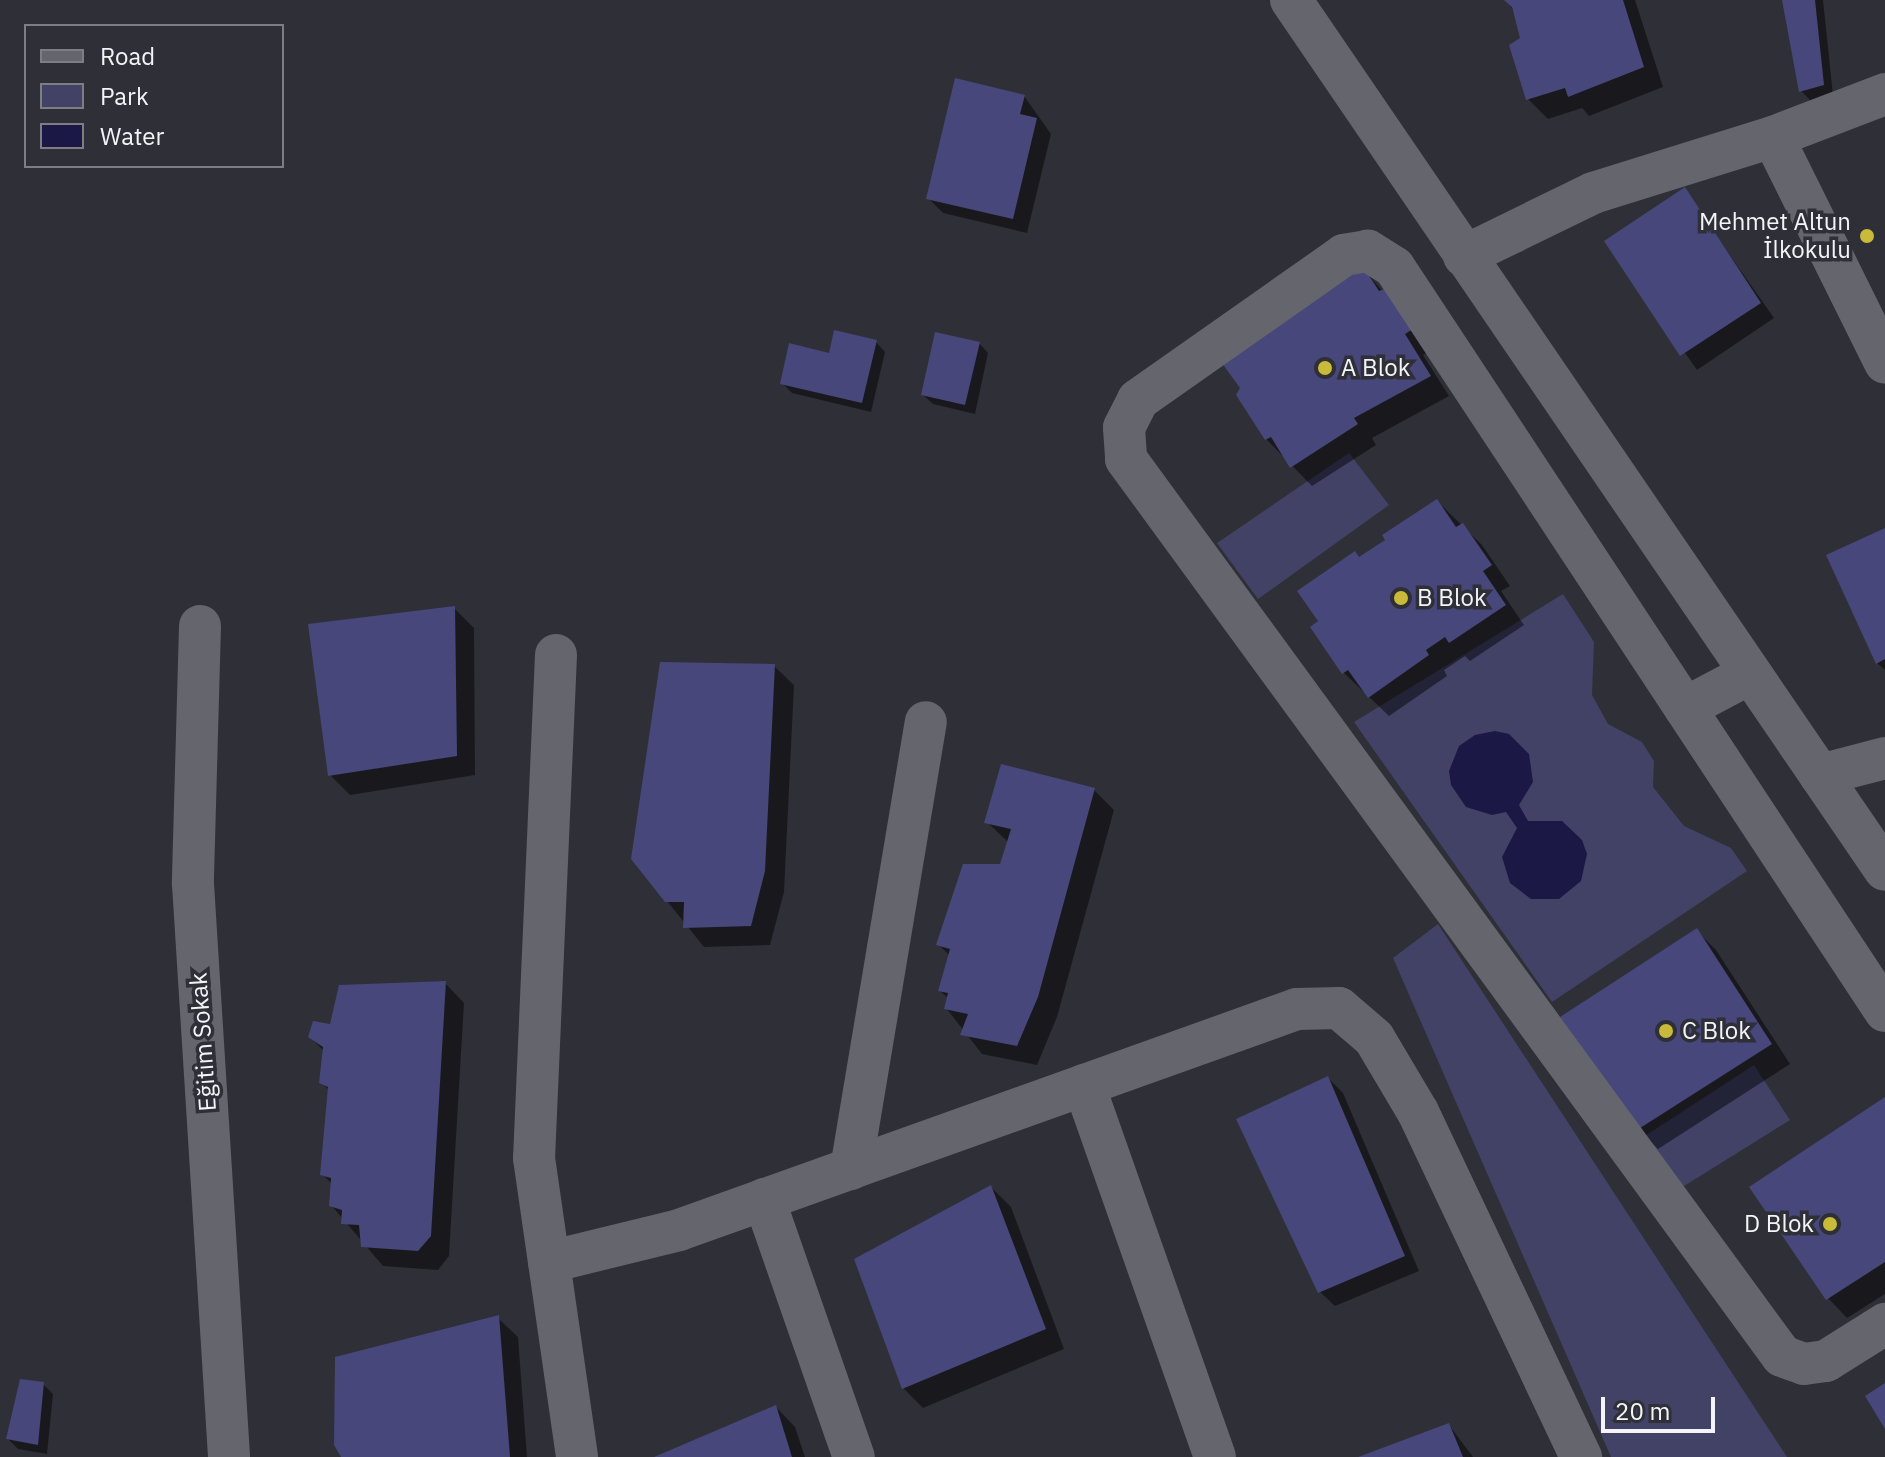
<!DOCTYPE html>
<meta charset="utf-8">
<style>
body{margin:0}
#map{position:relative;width:1885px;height:1457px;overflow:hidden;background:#2f2f37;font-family:"IBM Plex Sans",sans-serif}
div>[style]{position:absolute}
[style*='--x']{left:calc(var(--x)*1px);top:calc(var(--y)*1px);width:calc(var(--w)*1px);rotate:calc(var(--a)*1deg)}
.green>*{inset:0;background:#414265}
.water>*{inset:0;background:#1c1846}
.shadow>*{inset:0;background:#0007}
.building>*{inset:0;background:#47477b}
.minor>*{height:42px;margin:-21px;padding:0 21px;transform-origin:21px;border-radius:21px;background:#64656d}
.dots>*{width:22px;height:22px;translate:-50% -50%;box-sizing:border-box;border:4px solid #2f2f37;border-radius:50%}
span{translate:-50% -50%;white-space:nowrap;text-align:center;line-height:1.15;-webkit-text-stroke:7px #2f2f37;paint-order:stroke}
.poi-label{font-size:24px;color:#f3f3f8}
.right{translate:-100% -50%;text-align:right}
.left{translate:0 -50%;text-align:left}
.street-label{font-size:24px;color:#f3f3f8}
.legend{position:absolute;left:24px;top:24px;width:260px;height:144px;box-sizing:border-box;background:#2f2f37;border:2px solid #7d7d84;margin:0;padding:10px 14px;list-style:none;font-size:24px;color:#f3f3f8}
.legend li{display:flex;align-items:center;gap:16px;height:40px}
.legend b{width:40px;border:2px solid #7d7d84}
.scale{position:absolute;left:1601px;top:1397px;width:114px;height:36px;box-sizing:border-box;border:4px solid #f3f3f8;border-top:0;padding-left:10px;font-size:24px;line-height:28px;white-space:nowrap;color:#f3f3f8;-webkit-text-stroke:6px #2f2f37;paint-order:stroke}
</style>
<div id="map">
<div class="green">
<i style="clip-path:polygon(1349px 453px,1389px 505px,1258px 599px,1217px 543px)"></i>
<i style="clip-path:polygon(1563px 594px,1594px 642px,1592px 695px,1608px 724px,1642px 742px,1654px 761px,1653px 787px,1684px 826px,1731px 848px,1747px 871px,1552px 1002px,1354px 722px)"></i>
<i style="clip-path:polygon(1438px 924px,1787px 1457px,1611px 1457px,1393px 958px)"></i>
<i style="clip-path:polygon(1754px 1065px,1790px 1120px,1681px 1188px,1645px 1136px)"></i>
</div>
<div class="water">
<i style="clip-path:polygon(1495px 731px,1509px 734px,1529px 754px,1533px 782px,1519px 805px,1528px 821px,1562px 821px,1582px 840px,1587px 854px,1581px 881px,1559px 899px,1531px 899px,1510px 883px,1502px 857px,1517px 828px,1506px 812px,1492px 815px,1466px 807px,1451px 785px,1449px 771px,1459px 746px,1475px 735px)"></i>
</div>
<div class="shadow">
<i style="clip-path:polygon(1509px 0,1635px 0,1663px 87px,1589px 116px,1582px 108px,1548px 119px,1528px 99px,1523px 39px)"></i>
<i style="clip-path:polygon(1784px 0,1823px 0,1833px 95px,1811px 101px,1801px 91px)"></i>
<i style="clip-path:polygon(1024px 96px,1051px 134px,1027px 233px,943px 213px,928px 198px)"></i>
<i style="clip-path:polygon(1684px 190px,1774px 318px,1697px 370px,1607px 242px)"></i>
<i style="clip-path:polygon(1359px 263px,1431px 350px,1423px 355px,1449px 396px,1372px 438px,1376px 445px,1312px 486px,1266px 439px)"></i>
<i style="clip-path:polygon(876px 342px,885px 352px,871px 412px,792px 393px,782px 383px,830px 355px)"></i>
<i style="clip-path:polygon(979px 343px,988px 353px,975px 414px,933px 404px,923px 395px)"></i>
<i style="clip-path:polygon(1437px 501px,1482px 545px,1510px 586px,1501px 591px,1524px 625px,1470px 661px,1465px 656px,1444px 670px,1447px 676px,1389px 716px,1344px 673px,1313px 628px,1360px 559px)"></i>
<i style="clip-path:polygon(1885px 531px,1885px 670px,1877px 663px)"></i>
<i style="clip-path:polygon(454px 608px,474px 628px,475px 775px,350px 795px,330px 775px)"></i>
<i style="clip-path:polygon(774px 666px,794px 685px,784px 892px,770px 945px,704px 947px,667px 901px)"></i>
<i style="clip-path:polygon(1094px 790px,1114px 810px,1057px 1017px,1037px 1065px,982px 1054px,946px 1008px,949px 999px,940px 991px,950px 956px,939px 945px,1002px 866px,1009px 843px,987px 822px)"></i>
<i style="clip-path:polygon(1696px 930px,1716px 950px,1790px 1064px,1658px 1149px,1638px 1129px)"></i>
<i style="clip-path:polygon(445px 983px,464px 1003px,449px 1256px,438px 1270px,383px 1266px,331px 1205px,332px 1184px,322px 1174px,330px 1091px,321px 1082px,325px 1052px,310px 1037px)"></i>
<i style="clip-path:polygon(1328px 1078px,1343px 1093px,1419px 1271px,1335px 1306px,1320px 1292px)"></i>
<i style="clip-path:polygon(1885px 1100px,1885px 1294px,1847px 1318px,1828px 1298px)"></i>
<i style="clip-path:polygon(991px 1187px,1011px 1207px,1064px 1349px,923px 1408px,903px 1388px)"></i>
<i style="clip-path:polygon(498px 1318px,518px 1337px,527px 1457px,343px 1457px)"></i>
<i style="clip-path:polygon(43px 1384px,53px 1394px,47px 1454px,18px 1449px,8px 1439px)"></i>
<i style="clip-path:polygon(776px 1407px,795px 1427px,805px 1457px,659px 1457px)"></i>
<i style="clip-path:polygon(1449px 1425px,1473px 1457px,1363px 1457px)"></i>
</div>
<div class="building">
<i style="clip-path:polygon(1504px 0,1623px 0,1644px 67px,1568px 97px,1565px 88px,1526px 100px,1509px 45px,1520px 38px,1512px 7px)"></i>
<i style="clip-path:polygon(1782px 0,1815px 0,1824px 85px,1799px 92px)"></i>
<i style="clip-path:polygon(955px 78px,1025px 95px,1020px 114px,1037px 118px,1013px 219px,926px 199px)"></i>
<i style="clip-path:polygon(1685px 187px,1761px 303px,1680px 356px,1604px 241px)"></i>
<i style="clip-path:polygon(1359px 260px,1379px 291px,1387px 288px,1413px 329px,1405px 334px,1431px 376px,1354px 418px,1358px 424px,1290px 468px,1271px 437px,1265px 440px,1236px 395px,1240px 388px,1219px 359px)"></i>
<i style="clip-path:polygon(834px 330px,877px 340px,862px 403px,780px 384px,789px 343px,829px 353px)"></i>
<i style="clip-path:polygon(935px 332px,980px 342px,965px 405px,921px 395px)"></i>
<i style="clip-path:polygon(1437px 499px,1456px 527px,1463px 523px,1492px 565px,1483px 571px,1506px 605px,1449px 643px,1445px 637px,1426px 650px,1429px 655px,1368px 698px,1348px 670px,1342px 674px,1310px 627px,1318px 621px,1297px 591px,1355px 551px,1359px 557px,1385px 540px,1382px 535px)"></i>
<i style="clip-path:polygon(1885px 528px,1885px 659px,1876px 664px,1826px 555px)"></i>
<i style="clip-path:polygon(455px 606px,457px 756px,328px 776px,308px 624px)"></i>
<i style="clip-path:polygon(660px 662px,775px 664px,765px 871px,751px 926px,683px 928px,684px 902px,665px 902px,631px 859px)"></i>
<i style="clip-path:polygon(1001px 764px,1095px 788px,1038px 997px,1017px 1046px,960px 1035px,968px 1014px,944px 1009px,948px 993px,938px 991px,950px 949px,936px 945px,963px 864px,1000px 864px,1011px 829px,984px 823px)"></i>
<i style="clip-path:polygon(1697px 928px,1772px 1044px,1637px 1130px,1560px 1017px)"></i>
<i style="clip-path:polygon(446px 981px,431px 1236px,418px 1251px,361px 1247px,359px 1225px,341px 1224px,342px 1210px,329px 1206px,331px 1178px,320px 1175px,328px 1087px,319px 1083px,323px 1047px,308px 1037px,313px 1021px,330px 1024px,339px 985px)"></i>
<i style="clip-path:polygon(1328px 1076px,1405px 1256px,1318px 1293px,1236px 1119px)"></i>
<i style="clip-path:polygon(1885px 1097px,1885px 1262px,1826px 1300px,1749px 1187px)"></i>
<i style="clip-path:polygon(991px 1185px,1046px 1329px,902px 1389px,854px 1259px)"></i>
<i style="clip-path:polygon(499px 1315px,510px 1457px,341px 1457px,334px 1445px,335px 1357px)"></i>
<i style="clip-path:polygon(20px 1379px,44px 1382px,38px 1445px,6px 1439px)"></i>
<i style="clip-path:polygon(1885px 1383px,1885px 1429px,1865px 1396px)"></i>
<i style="clip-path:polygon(776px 1405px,792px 1457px,654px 1457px)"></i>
<i style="clip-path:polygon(1449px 1423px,1463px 1457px,1358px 1457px)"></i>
</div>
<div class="minor">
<i style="--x:1291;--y:0;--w:1053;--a:55.68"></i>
<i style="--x:1773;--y:137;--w:252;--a:63.6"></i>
<i style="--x:1464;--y:256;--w:144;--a:-26"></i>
<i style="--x:1593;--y:193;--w:189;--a:-17.3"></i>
<i style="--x:1773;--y:137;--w:120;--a:-21"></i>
<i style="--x:200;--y:626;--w:258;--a:91.6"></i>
<i style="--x:193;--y:884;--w:574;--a:86.4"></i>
<i style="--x:556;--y:655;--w:503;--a:92.5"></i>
<i style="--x:534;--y:1158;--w:302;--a:81.8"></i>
<i style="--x:1685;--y:708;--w:72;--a:-28"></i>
<i style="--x:1820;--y:775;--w:67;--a:-14.7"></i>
<i style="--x:1885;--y:1011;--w:891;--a:-123.42"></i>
<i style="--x:1394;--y:267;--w:31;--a:-148"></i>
<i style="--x:1368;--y:251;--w:24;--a:171"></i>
<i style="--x:1344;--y:255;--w:252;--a:144.9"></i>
<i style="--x:1138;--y:400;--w:31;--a:117"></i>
<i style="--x:1124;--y:428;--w:31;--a:86"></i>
<i style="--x:1126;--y:459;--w:1111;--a:53.82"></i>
<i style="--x:1782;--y:1356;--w:23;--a:20"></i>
<i style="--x:1804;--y:1364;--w:22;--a:-8"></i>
<i style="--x:1826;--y:1361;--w:70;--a:-32.1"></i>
<i style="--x:1084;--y:1085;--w:394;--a:70.6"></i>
<i style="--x:851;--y:1169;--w:453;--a:-80.5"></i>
<i style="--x:764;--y:1199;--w:273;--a:70.8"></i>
<i style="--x:549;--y:1262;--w:134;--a:-13.8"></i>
<i style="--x:679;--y:1230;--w:656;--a:-19.68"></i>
<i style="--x:1297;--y:1009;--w:42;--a:-1.4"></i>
<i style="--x:1339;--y:1008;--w:46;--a:40.6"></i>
<i style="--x:1374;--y:1038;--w:86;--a:59.3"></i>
<i style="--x:1418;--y:1112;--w:382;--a:64.7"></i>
</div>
<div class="dots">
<i style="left:1867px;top:236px;background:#caba3a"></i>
<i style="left:1325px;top:368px;background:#caba3a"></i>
<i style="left:1401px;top:598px;background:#caba3a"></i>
<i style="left:1666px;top:1031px;background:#caba3a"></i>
<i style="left:1830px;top:1224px;background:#caba3a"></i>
</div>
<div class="poi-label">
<span class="right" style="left:1851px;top:236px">Mehmet Altun<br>İlkokulu</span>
<span class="left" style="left:1341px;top:368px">A Blok</span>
<span class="left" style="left:1417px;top:598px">B Blok</span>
<span class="left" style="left:1682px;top:1031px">C Blok</span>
<span class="right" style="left:1814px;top:1224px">D Blok</span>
</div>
<div class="street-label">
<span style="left:203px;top:1042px;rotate:-94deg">Eğitim Sokak</span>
</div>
<ul class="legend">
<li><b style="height:10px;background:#64656d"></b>Road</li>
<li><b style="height:22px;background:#414265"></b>Park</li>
<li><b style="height:22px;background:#1c1846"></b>Water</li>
</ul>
<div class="scale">20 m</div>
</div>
